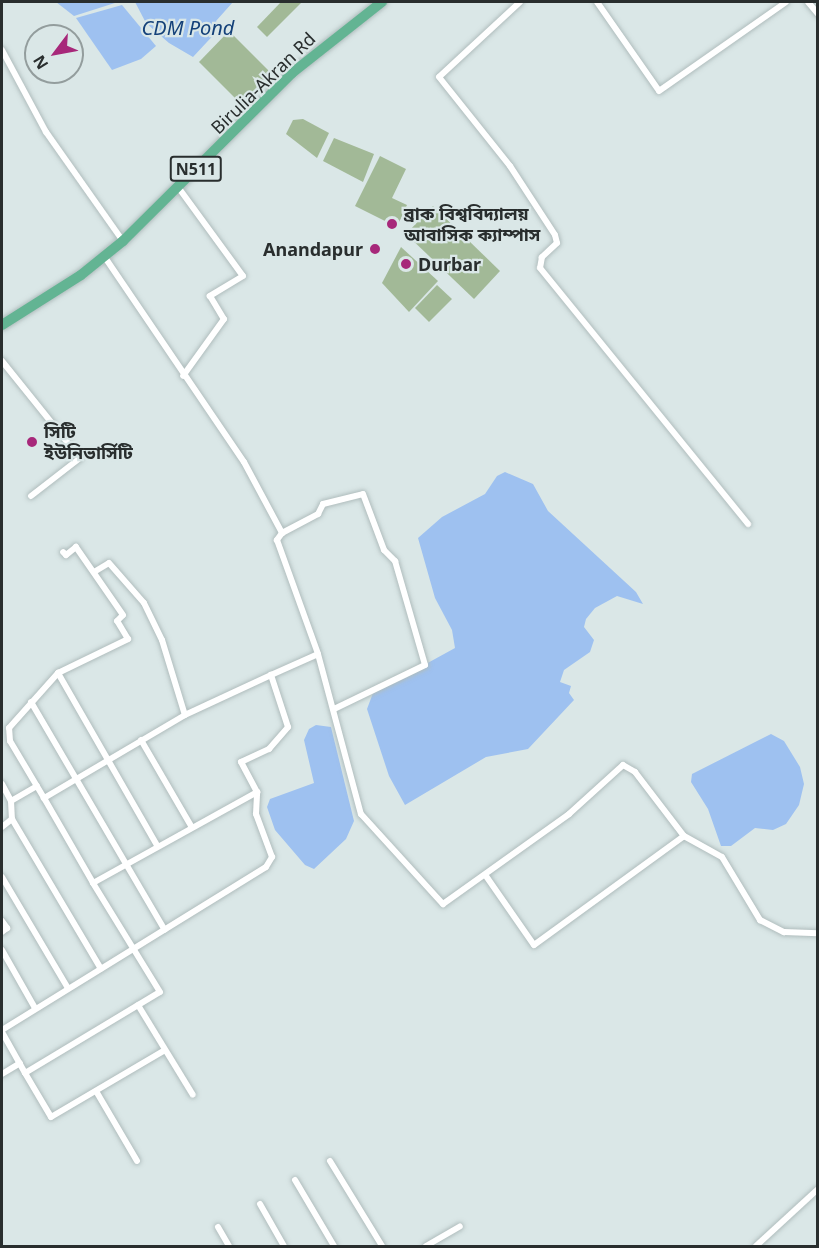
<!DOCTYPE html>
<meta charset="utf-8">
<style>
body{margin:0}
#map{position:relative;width:819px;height:1248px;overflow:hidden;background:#dae7e7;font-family:"Noto Sans","Noto Sans Bengali",sans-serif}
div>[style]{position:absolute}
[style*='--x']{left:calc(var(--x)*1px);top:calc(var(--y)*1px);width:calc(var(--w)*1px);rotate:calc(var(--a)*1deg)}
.green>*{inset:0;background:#a2b997}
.water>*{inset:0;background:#9ec1f0}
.roads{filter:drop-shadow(0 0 2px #b0bdbd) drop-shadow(0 0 2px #b0bdbd)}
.street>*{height:6px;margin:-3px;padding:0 3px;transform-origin:3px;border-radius:3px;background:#fff}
.highway>*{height:10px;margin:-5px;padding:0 5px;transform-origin:5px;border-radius:5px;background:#63b493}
.dots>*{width:16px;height:16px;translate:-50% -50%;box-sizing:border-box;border:3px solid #dae7e7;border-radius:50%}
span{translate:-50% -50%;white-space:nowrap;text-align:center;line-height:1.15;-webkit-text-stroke:4.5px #dae7e7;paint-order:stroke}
.shield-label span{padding:2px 4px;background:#dae7e7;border:2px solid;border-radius:4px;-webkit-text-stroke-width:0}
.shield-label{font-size:16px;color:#292e2e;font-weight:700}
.street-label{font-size:18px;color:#292e2e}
.poi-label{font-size:18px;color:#292e2e;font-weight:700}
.left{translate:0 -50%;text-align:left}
.right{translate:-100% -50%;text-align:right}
.water-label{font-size:20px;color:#144179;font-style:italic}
.frame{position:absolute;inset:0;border:3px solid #292e2e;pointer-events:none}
.north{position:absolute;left:24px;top:24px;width:60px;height:60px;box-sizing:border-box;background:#dae7e7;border:2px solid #939d9d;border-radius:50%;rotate:238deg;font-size:16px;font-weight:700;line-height:24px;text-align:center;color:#292e2e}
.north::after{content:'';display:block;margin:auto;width:21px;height:27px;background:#a7287a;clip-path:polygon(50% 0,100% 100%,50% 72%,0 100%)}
</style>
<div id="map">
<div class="green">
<i style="clip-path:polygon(281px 2px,302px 2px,267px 37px,257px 27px)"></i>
<i style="clip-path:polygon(229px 31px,271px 73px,241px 104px,199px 62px)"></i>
<i style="clip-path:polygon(303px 119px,329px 133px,317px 158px,286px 134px,293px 120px)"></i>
<i style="clip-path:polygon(334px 138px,374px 154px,363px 182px,323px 161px)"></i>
<i style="clip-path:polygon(380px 156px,406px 169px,392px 198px,407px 205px,397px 227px,355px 206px)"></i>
<i style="clip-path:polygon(433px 206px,500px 271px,474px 299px,406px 234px)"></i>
<i style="clip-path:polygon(401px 247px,438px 281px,409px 312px,382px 283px)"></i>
<i style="clip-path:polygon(437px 285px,452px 299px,429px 322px,415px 308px)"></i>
</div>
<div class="water">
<i style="clip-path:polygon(56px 2px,118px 2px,74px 16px)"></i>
<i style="clip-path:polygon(135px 2px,233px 2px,216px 21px,220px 28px,193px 57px,169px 43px,146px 23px)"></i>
<i style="clip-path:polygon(122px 5px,156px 46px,141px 59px,112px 70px,76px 18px)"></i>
<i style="clip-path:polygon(505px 472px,533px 484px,548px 511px,636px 592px,643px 604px,617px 596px,595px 608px,586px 619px,584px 627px,594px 640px,590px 652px,564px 670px,560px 682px,571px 686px,569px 693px,574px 700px,528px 749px,486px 757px,405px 805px,389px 776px,367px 709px,373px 693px,455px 648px,452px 630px,435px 598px,418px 538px,442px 517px,485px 494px,497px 476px)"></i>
<i style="clip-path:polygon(316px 725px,331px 727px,354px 821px,346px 839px,314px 869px,305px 865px,275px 830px,267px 807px,270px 799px,314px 783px,304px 740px,309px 729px)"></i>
<i style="clip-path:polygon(771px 734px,784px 741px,800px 767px,804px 784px,799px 805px,786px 824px,773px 830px,755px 828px,731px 846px,721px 846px,708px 809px,691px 782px,692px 774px)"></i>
</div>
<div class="roads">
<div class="street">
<i style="--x:520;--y:2;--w:110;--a:137.2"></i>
<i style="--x:439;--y:77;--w:114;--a:51.4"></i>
<i style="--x:510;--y:166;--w:82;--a:56.9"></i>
<i style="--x:555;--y:235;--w:8;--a:76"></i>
<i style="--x:557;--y:243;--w:21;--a:137"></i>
<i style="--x:542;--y:257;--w:11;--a:100"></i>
<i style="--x:540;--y:268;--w:330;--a:50.9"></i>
<i style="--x:597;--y:2;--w:108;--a:55.1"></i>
<i style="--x:659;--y:91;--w:155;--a:-35"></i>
<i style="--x:808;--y:2;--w:16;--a:50"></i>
<i style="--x:2;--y:50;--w:93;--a:61.8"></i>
<i style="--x:46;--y:132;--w:133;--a:54.8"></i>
<i style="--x:178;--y:187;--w:110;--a:53.9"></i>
<i style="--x:243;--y:276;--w:39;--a:149"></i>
<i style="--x:210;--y:296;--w:27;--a:59"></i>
<i style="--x:224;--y:319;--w:70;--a:125.7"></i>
<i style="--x:104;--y:256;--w:249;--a:55.8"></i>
<i style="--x:244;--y:462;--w:81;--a:61.8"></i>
<i style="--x:282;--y:533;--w:9;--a:126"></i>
<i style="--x:277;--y:540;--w:121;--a:70.2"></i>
<i style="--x:318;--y:654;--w:166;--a:75"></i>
<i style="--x:361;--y:814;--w:122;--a:47.7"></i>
<i style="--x:443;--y:904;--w:155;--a:-35.5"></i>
<i style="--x:569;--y:814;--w:73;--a:-42.2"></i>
<i style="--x:623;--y:765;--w:14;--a:30"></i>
<i style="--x:635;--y:772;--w:81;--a:52.6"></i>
<i style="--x:684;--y:836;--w:43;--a:28.9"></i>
<i style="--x:722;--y:857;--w:74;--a:58.9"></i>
<i style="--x:760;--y:920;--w:27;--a:27"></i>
<i style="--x:784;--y:932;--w:34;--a:2"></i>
<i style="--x:2;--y:361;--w:124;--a:51.2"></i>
<i style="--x:80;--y:458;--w:62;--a:142.2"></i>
<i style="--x:282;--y:533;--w:41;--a:-27.8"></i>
<i style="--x:318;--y:514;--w:11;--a:-63"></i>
<i style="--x:323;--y:504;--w:41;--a:-14"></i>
<i style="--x:363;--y:494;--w:60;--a:69.4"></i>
<i style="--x:384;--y:550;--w:16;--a:45"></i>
<i style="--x:395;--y:561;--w:108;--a:73.9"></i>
<i style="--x:425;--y:665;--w:101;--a:154.2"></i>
<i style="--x:94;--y:572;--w:17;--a:-31"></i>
<i style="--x:109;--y:563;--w:53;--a:48.8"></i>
<i style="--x:144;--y:603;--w:41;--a:64.1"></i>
<i style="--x:162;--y:640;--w:78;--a:73"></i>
<i style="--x:58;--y:673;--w:198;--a:60.1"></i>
<i style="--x:271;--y:675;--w:95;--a:155.1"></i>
<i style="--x:185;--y:715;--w:164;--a:149.5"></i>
<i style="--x:44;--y:798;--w:98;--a:60"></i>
<i style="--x:93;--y:883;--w:188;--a:-29"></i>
<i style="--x:257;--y:792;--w:34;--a:-118"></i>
<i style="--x:241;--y:762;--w:31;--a:-25"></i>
<i style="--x:269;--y:749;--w:29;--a:-49"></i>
<i style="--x:288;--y:727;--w:55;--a:-108.1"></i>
<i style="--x:271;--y:675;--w:51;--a:-24.1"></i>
<i style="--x:31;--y:702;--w:264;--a:59.6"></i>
<i style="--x:141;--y:740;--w:99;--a:59.8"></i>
<i style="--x:2;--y:784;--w:19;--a:62"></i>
<i style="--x:11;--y:801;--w:18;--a:87"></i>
<i style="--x:44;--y:798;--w:66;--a:-120.8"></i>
<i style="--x:10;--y:741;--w:13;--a:-94"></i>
<i style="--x:9;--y:728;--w:74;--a:-48.3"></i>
<i style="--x:58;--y:673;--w:78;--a:-25.9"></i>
<i style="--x:128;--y:639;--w:21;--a:-121"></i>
<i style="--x:117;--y:621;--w:8;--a:-45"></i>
<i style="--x:123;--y:615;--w:83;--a:-124.7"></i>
<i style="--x:76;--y:547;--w:13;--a:141"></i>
<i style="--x:66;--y:555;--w:4;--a:-135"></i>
<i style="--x:11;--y:801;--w:30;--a:-30"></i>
<i style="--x:2;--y:827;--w:13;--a:-39"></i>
<i style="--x:12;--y:819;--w:174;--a:59.3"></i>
<i style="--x:486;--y:876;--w:84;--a:55.2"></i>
<i style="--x:534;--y:945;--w:185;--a:-36"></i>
<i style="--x:2;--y:877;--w:129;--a:59.3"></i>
<i style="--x:2;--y:921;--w:9;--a:54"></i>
<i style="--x:7;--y:928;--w:6;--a:141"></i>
<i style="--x:2;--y:950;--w:67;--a:60.4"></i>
<i style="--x:138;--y:1005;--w:105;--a:58.6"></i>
<i style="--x:2;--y:1030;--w:310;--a:-31.7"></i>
<i style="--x:266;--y:867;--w:12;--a:-59"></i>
<i style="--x:272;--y:857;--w:46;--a:-110.4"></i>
<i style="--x:256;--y:814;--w:22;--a:-87"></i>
<i style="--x:2;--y:1032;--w:47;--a:60.7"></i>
<i style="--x:25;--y:1073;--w:157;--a:-31"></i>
<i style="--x:160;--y:992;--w:128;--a:-121.6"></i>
<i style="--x:25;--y:1073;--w:51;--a:59.4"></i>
<i style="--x:51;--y:1117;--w:132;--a:-30.4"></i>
<i style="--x:2;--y:1074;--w:21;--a:-31"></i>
<i style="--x:96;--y:1091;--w:81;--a:59.6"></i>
<i style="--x:330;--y:1161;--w:100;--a:58.5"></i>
<i style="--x:295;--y:1180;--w:77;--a:59.4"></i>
<i style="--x:260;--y:1204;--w:48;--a:60.3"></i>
<i style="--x:218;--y:1227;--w:22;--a:60"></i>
<i style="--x:426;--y:1246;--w:39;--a:-30"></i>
<i style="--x:756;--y:1246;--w:84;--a:-42.6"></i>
</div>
<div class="highway">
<i style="--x:2;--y:325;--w:93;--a:-32.3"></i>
<i style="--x:81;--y:275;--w:54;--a:-39"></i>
<i style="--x:123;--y:241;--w:238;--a:-44.8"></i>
<i style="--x:292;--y:73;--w:115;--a:-38.3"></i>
</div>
</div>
<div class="dots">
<i style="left:392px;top:224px;background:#a7287a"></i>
<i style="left:375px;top:249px;background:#a7287a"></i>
<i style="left:406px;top:264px;background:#a7287a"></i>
<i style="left:32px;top:442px;background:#a7287a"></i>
</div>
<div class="shield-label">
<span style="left:196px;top:169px">N511</span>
</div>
<div class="street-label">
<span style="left:263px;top:83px;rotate:-44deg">Birulia-Akran Rd</span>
</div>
<div class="poi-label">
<span class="left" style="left:404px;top:224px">ব্রাক বিশ্ববিদ্যালয়<br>আবাসিক ক্যাম্পাস</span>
<span class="right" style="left:363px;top:249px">Anandapur</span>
<span class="left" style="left:418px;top:264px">Durbar</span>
<span class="left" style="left:44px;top:442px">সিটি<br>ইউনিভার্সিটি</span>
</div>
<div class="water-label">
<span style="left:188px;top:27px">CDM Pond</span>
</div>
<div class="frame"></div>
<div class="north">N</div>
</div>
